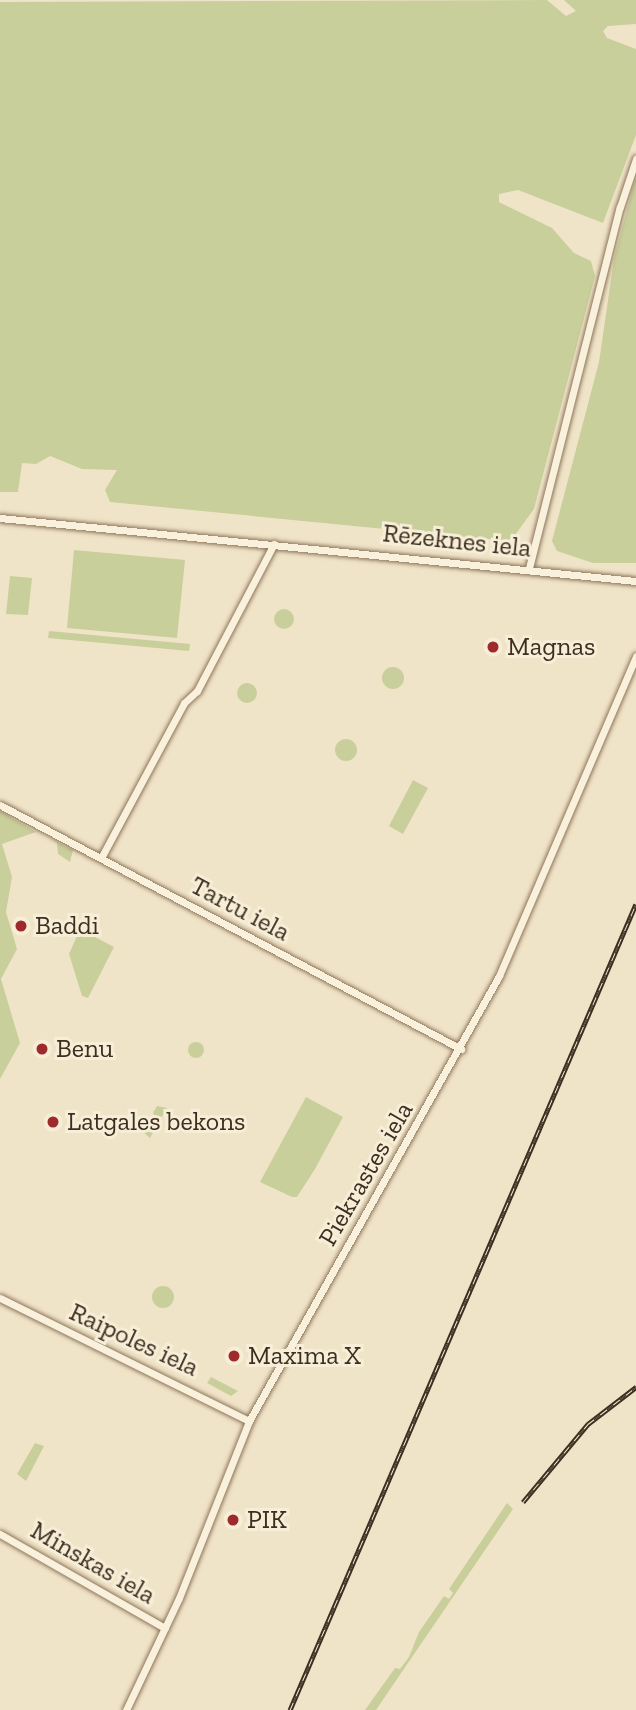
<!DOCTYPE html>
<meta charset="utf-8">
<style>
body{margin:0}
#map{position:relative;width:636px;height:1710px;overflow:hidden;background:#f0e4c8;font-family:"Zilla Slab",serif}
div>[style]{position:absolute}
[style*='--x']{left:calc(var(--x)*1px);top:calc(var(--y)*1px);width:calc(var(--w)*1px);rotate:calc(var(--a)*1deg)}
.green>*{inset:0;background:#c9cf9b}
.round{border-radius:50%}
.roads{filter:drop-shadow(0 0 2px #8d765c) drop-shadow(0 0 2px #8d765c)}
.minor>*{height:7px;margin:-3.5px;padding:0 3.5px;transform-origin:3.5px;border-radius:3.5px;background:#faf1dc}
.rail>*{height:5px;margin-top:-2.5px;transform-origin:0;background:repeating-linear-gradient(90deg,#f7eed8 0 8px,#3d2e20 0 16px);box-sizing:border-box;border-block:2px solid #3d2e20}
.dots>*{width:19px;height:19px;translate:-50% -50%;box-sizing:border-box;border:4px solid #f7eed8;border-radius:50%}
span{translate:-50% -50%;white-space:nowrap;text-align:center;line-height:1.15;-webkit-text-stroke:6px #f7eed8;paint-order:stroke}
.street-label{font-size:26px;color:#3d2e20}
.poi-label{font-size:26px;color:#3d2e20}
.left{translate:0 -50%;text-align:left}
</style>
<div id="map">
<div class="green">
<i style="clip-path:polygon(547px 0,566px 16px,576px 11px,564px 0,636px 0,636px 24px,608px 26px,603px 31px,607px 38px,636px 49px,636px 135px,603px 223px,518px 190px,499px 194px,499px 202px,552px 228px,574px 253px,591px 261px,595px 276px,534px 509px,515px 535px,509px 540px,487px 539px,110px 502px,105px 490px,117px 470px,82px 469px,50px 456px,36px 464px,22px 463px,18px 492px,0 492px,0 2px)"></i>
<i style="clip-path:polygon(636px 176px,636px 563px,593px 563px,557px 551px,552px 541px,599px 362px,614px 259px)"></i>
<i style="clip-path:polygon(74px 550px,185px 560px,177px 638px,67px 628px)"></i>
<i style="clip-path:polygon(10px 576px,32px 578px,28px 615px,6px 614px)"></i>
<i class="round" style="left:274px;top:609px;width:20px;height:20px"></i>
<i style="clip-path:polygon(49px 631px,190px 644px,189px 651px,48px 638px)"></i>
<i class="round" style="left:382px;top:667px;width:22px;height:22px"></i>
<i class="round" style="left:237px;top:683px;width:20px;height:20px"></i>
<i class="round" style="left:335px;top:739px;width:22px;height:22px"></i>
<i style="clip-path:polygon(413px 780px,428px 788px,403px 834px,389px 826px)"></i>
<i style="clip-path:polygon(0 811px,36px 832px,2px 844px,12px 877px,6px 912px,17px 949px,1px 979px,20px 1043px,0 1079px)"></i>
<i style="clip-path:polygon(51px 839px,73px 850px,70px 862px,58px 854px,57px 843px)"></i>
<i style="clip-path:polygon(80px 929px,114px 947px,88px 998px,82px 996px,69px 954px)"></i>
<i class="round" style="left:188px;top:1042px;width:16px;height:16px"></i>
<i style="clip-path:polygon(306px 1097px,343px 1117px,315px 1169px,297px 1197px,292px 1197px,260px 1182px)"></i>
<i style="clip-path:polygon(157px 1106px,167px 1108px,150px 1138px,143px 1132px,157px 1120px,153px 1113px)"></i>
<i class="round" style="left:152px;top:1286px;width:22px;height:22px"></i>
<i style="clip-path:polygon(211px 1377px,238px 1391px,231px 1396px,207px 1383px)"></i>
<i style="clip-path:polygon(35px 1443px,44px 1446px,26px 1481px,17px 1474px)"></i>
<i style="clip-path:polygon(507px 1503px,513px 1509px,376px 1710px,365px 1710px,395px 1668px,400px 1669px,409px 1657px,419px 1632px,444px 1596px,449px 1599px,453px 1593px,449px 1589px)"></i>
</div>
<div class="roads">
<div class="minor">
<i style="--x:0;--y:518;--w:639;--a:5.66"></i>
<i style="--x:529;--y:568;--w:372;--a:-75.9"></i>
<i style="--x:620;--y:207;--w:51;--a:-71.6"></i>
<i style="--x:0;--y:805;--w:522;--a:27.89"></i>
<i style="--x:101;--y:858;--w:176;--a:-61.8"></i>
<i style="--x:184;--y:703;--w:18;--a:-43"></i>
<i style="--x:197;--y:691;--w:166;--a:-62.4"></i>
<i style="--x:0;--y:1298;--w:278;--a:26.3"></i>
<i style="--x:0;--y:1534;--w:190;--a:29.7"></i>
<i style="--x:126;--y:1710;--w:124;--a:-64.7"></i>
<i style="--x:179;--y:1598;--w:190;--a:-68.4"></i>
<i style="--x:249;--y:1421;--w:510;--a:-60.67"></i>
<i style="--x:499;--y:976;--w:348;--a:-66.8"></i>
</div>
</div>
<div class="rail">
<i style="--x:523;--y:1502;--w:102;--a:-50.2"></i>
<i style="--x:588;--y:1424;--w:61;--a:-37.6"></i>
<i style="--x:290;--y:1710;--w:877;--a:-66.77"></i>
</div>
<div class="dots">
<i style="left:493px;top:647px;background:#9e2a2b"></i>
<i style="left:21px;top:926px;background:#9e2a2b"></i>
<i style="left:42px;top:1049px;background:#9e2a2b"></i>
<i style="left:53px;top:1122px;background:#9e2a2b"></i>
<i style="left:234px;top:1356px;background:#9e2a2b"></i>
<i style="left:233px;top:1520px;background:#9e2a2b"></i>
</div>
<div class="street-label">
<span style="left:457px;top:541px;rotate:6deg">Rēzeknes iela</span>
<span style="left:240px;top:909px;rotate:28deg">Tartu iela</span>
<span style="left:366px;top:1174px;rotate:-60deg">Piekrastes iela</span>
<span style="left:134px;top:1340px;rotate:25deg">Raipoles iela</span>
<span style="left:93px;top:1563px;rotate:30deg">Minskas iela</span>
</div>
<div class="poi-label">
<span class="left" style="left:507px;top:647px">Magnas</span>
<span class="left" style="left:35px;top:926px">Baddi</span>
<span class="left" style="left:56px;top:1049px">Benu</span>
<span class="left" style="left:67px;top:1122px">Latgales bekons</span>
<span class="left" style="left:248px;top:1356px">Maxima X</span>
<span class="left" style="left:247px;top:1520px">PIK</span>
</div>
</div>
